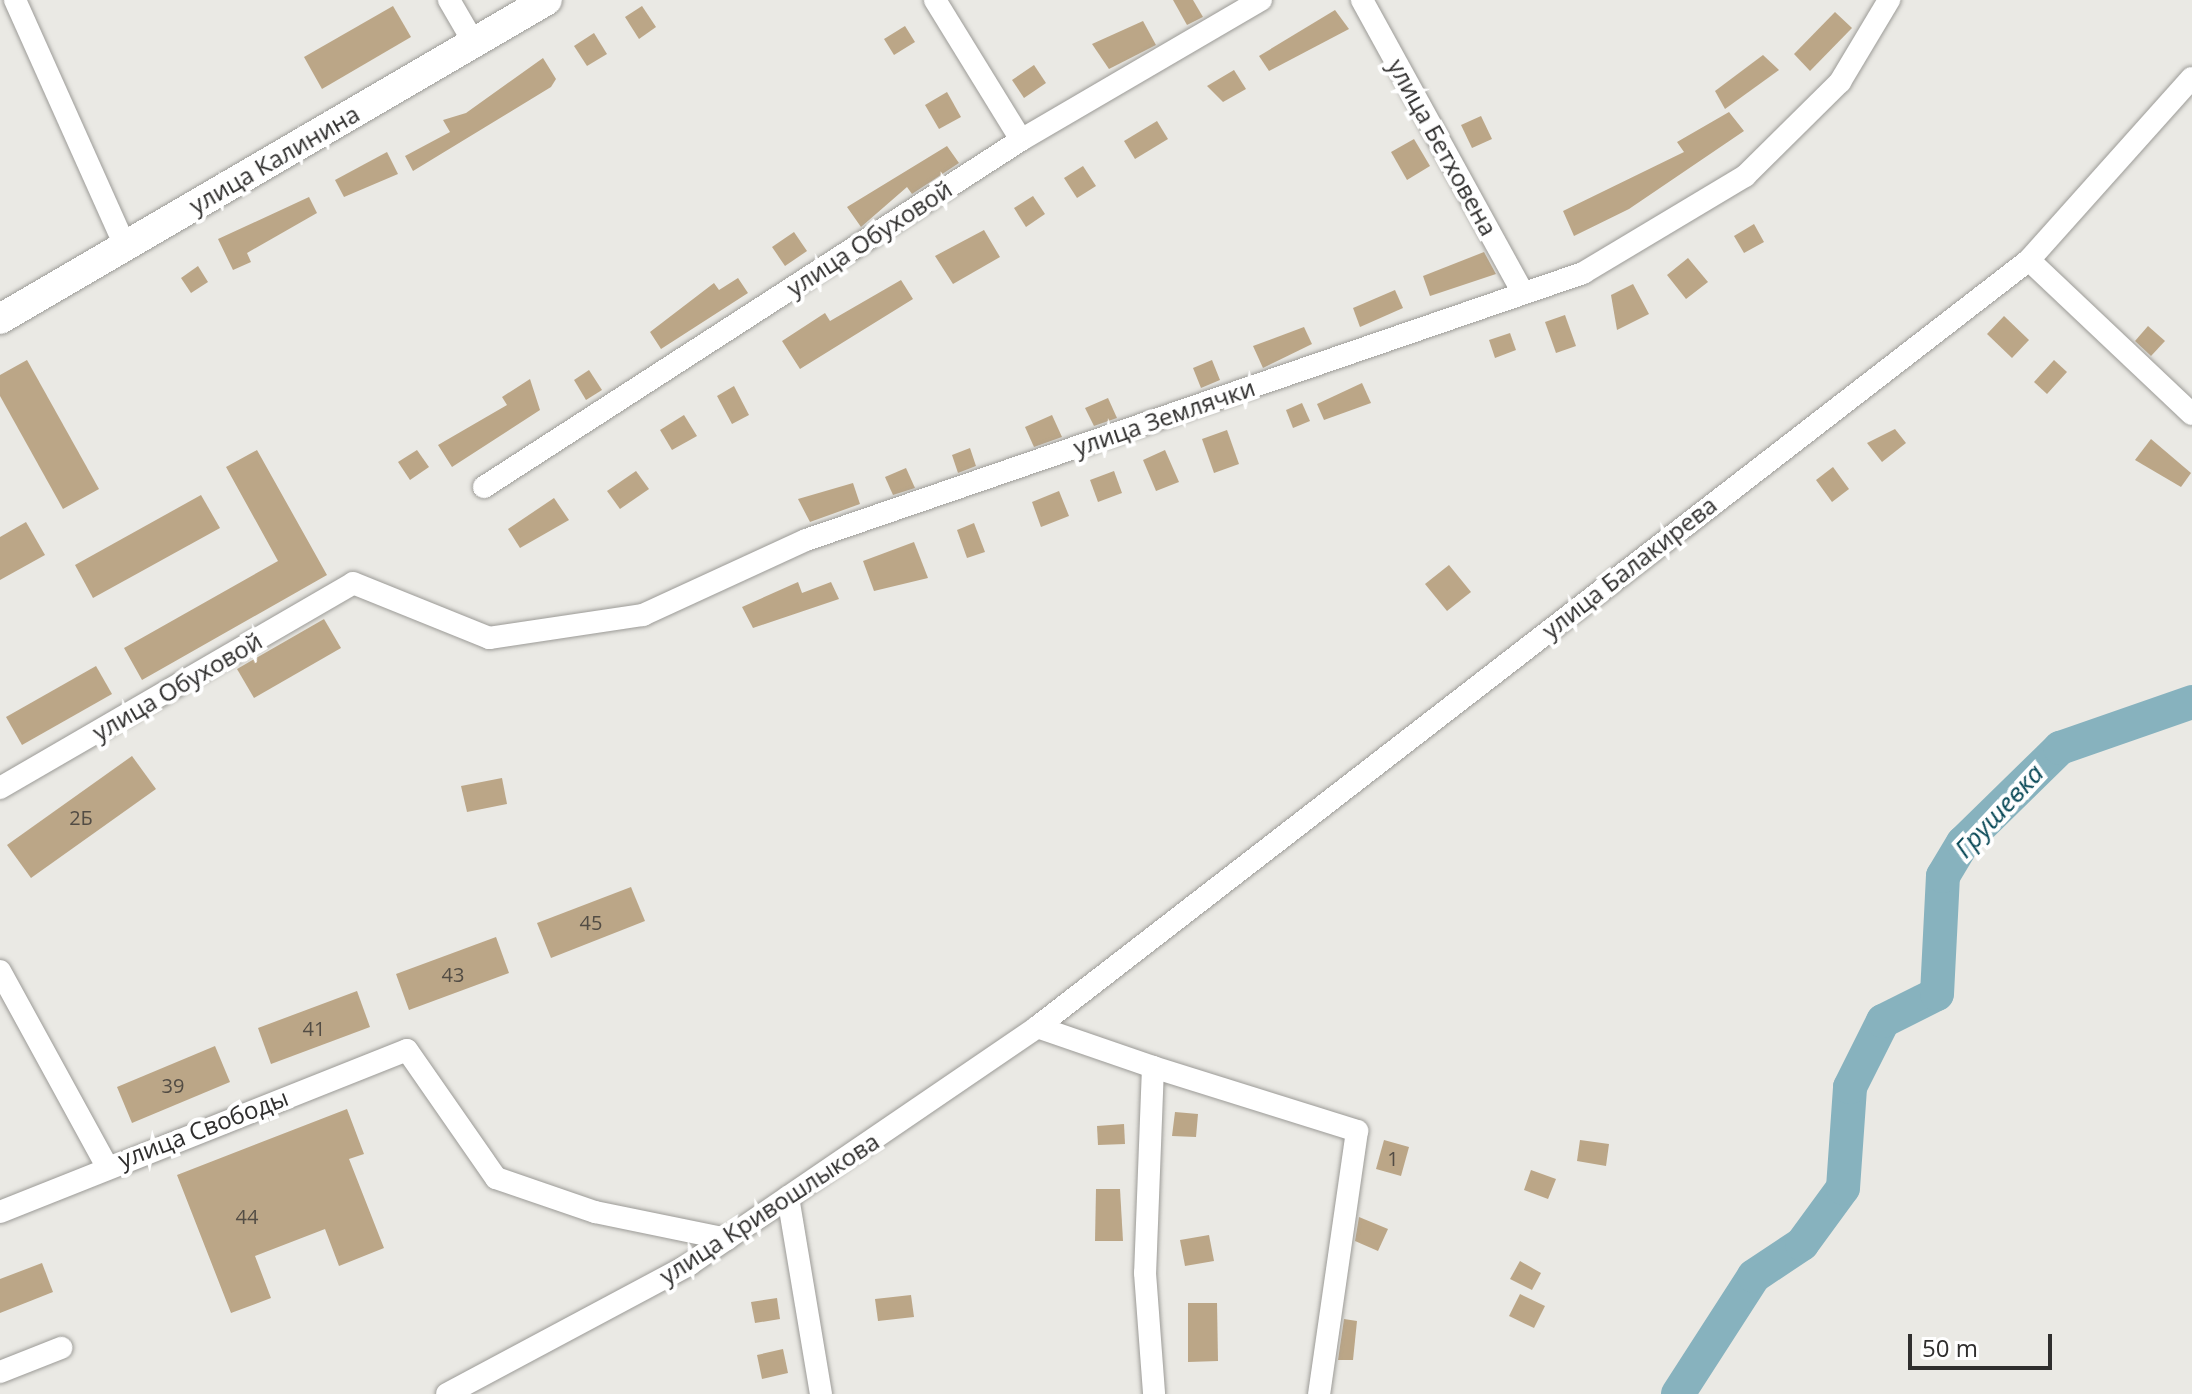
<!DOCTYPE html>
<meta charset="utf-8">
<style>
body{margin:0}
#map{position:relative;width:2192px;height:1394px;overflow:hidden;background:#eae9e4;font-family:"Open Sans",sans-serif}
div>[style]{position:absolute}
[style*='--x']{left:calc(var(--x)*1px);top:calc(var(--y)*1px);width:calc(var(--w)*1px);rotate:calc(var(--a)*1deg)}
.river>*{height:34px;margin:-17px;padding:0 17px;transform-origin:17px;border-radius:17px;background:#87b2be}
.building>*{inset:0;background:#bba687}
.roads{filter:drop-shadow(0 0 2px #9c9b97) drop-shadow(0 0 2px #9c9b97)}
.street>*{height:22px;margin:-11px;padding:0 11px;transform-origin:11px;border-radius:11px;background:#fff}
.secondary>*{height:30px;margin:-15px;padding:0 15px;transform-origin:15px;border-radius:15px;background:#fff}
span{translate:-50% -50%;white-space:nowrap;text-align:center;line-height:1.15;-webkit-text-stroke:8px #fff;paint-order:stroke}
.number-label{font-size:20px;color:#524c44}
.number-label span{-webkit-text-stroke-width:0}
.street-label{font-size:24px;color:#2f2e2d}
.water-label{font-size:26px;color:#084856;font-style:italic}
.scale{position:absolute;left:1908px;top:1334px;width:144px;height:36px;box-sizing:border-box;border:4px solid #2f2e2d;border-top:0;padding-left:10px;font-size:24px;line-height:28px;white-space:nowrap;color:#2f2e2d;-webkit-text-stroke:6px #fff;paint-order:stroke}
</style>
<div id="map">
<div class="river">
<i style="--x:1678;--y:1394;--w:140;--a:-57.2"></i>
<i style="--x:1754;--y:1276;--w:58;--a:-33.7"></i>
<i style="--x:1802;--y:1244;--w:69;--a:-53.8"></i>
<i style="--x:1843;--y:1188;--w:101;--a:-86"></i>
<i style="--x:1850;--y:1087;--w:74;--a:-63.4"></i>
<i style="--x:1883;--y:1021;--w:60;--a:-26.6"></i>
<i style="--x:1937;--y:994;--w:118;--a:-87.1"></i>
<i style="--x:1943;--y:876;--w:39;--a:-59"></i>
<i style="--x:1963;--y:843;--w:136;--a:-44.4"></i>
<i style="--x:2060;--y:748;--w:140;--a:-19.2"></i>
</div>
<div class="building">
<i style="clip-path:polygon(1173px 0,1193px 0,1203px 17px,1187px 25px)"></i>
<i style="clip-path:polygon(393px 6px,411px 37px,322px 89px,304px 57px)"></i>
<i style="clip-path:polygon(642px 6px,656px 27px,639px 39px,625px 17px)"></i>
<i style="clip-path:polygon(1335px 10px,1349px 29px,1269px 71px,1259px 56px)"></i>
<i style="clip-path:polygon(1835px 12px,1852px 28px,1810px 71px,1794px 54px)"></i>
<i style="clip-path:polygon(1143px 21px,1156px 45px,1109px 69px,1092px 44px)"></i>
<i style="clip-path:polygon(905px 26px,915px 42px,894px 55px,884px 39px)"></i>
<i style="clip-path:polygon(594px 33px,607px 54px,587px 66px,574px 46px)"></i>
<i style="clip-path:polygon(1763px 55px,1779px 70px,1725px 109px,1715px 91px)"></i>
<i style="clip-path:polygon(543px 58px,556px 79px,551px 87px,413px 171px,405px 156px,450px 132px,443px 120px,466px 113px)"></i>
<i style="clip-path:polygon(1034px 65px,1046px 83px,1024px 98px,1012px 80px)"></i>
<i style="clip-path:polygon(1234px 70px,1246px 89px,1223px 102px,1207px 86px)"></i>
<i style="clip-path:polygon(947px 92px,961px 117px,939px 129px,925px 105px)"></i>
<i style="clip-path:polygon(1729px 112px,1744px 131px,1629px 209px,1574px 236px,1563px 211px,1684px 152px,1677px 142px)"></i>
<i style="clip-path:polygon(1481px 116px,1492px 139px,1472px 148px,1461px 125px)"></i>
<i style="clip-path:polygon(1157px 121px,1168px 139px,1135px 159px,1124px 141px)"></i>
<i style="clip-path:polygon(1414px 139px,1430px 166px,1407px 180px,1391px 152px)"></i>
<i style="clip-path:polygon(947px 146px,959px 163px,912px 194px,907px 187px,861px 227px,847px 207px)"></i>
<i style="clip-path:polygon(387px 152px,398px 174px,344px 197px,335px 180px)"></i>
<i style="clip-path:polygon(1083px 166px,1096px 186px,1077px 198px,1064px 178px)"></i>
<i style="clip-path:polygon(1033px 196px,1045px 214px,1026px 227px,1014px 208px)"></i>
<i style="clip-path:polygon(309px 197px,317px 213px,247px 253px,251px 262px,233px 270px,218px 239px)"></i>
<i style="clip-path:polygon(1754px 224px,1764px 242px,1744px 253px,1734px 236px)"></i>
<i style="clip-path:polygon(984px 230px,1000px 257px,953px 284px,935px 256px)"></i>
<i style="clip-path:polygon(794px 232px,807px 251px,785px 266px,772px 247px)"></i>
<i style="clip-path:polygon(1484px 252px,1496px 274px,1430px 296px,1423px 276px)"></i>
<i style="clip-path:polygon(1688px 258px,1708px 282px,1686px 299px,1667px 275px)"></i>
<i style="clip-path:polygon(198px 266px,208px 282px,191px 293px,181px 278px)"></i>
<i style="clip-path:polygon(738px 278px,748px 293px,661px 349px,650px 332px,714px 283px,719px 290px)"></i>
<i style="clip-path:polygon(901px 280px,913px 299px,800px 369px,782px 341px,825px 313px,830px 321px)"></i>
<i style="clip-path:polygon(1633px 284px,1649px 314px,1617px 330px,1611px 295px)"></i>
<i style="clip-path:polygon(1395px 290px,1403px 308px,1360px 327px,1353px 308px)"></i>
<i style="clip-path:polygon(1565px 315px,1576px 346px,1556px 353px,1545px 322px)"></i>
<i style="clip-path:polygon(2004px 316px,2029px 340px,2012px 358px,1987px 334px)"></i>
<i style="clip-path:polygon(2148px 326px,2165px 341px,2151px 356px,2135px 341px)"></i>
<i style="clip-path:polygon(1304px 327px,1312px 344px,1263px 368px,1253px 346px)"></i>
<i style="clip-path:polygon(1510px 333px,1516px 350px,1495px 358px,1489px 340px)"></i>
<i style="clip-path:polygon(27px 360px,99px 489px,63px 509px,0 396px,0 375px)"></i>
<i style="clip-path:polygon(1212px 360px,1220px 380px,1201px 388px,1193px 368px)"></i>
<i style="clip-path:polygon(2054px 360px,2067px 372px,2047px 394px,2034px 382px)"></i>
<i style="clip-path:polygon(589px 370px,602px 390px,586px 400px,574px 380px)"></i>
<i style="clip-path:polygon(530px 379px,540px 410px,452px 467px,438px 445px,507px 405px,502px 397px)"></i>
<i style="clip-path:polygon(1362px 383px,1371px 403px,1324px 420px,1317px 404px)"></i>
<i style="clip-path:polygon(734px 386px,749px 415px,732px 424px,717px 396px)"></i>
<i style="clip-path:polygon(1108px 398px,1117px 418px,1094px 426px,1085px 408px)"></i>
<i style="clip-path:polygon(1302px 403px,1310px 421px,1293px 428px,1286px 410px)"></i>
<i style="clip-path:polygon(684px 415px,697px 436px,672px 450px,660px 430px)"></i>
<i style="clip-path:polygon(1052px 415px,1062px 437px,1034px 447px,1025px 427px)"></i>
<i style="clip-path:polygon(1895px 429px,1906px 443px,1882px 462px,1867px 443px)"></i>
<i style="clip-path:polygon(1227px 430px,1239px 464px,1214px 473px,1202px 439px)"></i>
<i style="clip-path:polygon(2151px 439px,2191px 473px,2181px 487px,2135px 460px)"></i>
<i style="clip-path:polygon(970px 448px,976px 466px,958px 473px,952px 455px)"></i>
<i style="clip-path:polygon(257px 450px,327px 575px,142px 680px,124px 648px,278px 561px,226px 467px)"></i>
<i style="clip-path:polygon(417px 450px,429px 467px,410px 480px,398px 462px)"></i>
<i style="clip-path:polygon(1165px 450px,1179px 482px,1156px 491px,1143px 460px)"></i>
<i style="clip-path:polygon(1833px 467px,1849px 489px,1832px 502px,1816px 480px)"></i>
<i style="clip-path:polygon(906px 468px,915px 488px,893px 495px,885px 477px)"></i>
<i style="clip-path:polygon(636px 471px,649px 489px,620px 509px,607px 491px)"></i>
<i style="clip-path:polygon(1114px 471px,1122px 493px,1098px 502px,1090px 480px)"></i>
<i style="clip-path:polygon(853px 483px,860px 504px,810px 522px,798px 499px)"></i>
<i style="clip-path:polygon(1059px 491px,1069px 516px,1041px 527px,1032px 502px)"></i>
<i style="clip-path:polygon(201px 495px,220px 528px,93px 598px,75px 565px)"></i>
<i style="clip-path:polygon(554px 498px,569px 520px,520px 548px,508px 529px)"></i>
<i style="clip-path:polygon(26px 522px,45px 555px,0 580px,0 537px)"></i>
<i style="clip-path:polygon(974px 523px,985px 552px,967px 558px,957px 530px)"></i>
<i style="clip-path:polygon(914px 542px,928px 578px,874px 591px,863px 561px)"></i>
<i style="clip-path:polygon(1449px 565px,1471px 592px,1447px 611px,1425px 584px)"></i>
<i style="clip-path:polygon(798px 582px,802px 593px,831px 582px,839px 599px,753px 628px,742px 607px)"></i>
<i style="clip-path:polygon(324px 619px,341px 648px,254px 698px,237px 669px)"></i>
<i style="clip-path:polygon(96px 666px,112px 694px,22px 745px,6px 717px)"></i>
<i style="clip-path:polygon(132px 756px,156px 789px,31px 878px,7px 845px)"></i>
<i style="clip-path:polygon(502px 778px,507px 804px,467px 812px,461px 786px)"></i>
<i style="clip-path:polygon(631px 887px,645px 921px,551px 958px,537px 923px)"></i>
<i style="clip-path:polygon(496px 937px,509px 973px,409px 1010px,396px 974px)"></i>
<i style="clip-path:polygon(357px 991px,370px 1027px,271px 1064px,258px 1028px)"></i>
<i style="clip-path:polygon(215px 1046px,230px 1082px,132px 1123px,117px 1087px)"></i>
<i style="clip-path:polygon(347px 1109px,364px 1154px,349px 1159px,384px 1248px,339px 1266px,325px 1229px,255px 1256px,271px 1298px,231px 1313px,177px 1175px)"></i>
<i style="clip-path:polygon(1175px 1112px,1198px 1114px,1196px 1137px,1172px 1136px)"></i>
<i style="clip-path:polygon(1124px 1124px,1125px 1144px,1098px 1145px,1097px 1126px)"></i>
<i style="clip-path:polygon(1384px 1140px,1409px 1147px,1401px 1176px,1376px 1169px)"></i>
<i style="clip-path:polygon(1580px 1140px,1609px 1144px,1606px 1166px,1577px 1161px)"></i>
<i style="clip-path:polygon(1531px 1170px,1556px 1179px,1548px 1199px,1524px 1190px)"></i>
<i style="clip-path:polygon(1096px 1189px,1120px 1189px,1123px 1241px,1095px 1241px)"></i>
<i style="clip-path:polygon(1359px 1217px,1388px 1229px,1378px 1251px,1355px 1241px)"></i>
<i style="clip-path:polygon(1209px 1235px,1214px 1261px,1185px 1266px,1180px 1240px)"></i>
<i style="clip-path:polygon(1520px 1261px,1541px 1273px,1532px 1290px,1510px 1279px)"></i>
<i style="clip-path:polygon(42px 1263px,53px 1292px,0 1313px,0 1279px)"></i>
<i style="clip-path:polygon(1520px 1294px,1545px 1306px,1534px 1328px,1509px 1316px)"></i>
<i style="clip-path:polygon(911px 1295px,914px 1317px,878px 1321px,875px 1299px)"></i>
<i style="clip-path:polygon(777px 1298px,780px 1319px,755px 1323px,751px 1302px)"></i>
<i style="clip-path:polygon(1188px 1303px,1217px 1303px,1218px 1361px,1188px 1362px)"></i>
<i style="clip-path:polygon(1344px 1319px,1357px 1321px,1353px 1360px,1338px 1360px)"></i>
<i style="clip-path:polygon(783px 1349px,788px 1373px,762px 1379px,757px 1355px)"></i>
</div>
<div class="roads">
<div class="street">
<i style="--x:15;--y:0;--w:269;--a:65.9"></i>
<i style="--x:449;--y:0;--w:50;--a:59.8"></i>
<i style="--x:935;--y:0;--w:164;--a:58.4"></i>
<i style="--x:1362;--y:0;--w:334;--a:61.2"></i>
<i style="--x:2029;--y:260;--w:224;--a:43.4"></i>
<i style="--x:484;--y:487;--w:639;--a:-32.87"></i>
<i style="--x:1021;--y:140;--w:278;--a:-30.3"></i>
<i style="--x:0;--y:788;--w:408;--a:-30.1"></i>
<i style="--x:353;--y:583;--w:147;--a:22"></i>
<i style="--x:489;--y:638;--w:156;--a:-8.5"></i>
<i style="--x:643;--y:615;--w:179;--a:-24.7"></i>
<i style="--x:806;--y:540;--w:822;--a:-18.96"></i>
<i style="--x:1583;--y:273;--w:189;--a:-30.9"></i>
<i style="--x:1745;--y:176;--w:134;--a:-44.7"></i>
<i style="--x:1840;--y:82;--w:96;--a:-59.1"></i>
<i style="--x:0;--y:971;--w:221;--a:61.3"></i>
<i style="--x:1037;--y:1027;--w:123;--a:19"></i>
<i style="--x:1153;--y:1067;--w:206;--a:92.2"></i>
<i style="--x:1145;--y:1273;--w:121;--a:85.7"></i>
<i style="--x:1153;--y:1067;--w:214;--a:17.4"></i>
<i style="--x:1357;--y:1131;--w:266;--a:98.2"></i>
<i style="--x:788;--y:1197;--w:200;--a:80.5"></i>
<i style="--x:0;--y:1212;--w:438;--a:-21.7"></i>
<i style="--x:407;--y:1050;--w:156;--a:55.2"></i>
<i style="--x:496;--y:1178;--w:105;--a:19"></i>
<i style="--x:595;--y:1212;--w:135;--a:11.6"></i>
<i style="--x:0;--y:1372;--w:66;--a:-21.5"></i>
<i style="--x:447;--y:1394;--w:276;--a:-28.1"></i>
<i style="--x:690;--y:1264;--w:420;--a:-34.3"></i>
<i style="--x:1037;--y:1027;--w:1254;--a:-37.71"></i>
<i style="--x:2029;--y:260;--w:244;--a:-48.2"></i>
</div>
<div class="secondary">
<i style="--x:0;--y:319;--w:633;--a:-30.25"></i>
</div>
</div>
<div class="number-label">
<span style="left:81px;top:817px">2Б</span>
<span style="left:591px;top:922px">45</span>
<span style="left:453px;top:974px">43</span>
<span style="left:314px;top:1028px">41</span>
<span style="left:173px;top:1085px">39</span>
<span style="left:1393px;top:1158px">1</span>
<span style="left:247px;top:1216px">44</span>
</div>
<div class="street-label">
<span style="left:1443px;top:147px;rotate:61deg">улица Бетховена</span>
<span style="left:274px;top:159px;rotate:-30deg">улица Калинина</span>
<span style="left:869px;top:238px;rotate:-33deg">улица Обуховой</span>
<span style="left:1164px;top:417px;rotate:-19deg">улица Землячки</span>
<span style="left:1629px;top:567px;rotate:-38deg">улица Балакирева</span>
<span style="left:177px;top:686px;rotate:-30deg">улица Обуховой</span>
<span style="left:203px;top:1128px;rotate:-21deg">улица Свободы</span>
<span style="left:769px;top:1208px;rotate:-33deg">улица Кривошлыкова</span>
</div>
<div class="water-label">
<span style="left:1999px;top:811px;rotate:-47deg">Грушевка</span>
</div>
<div class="scale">50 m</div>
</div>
